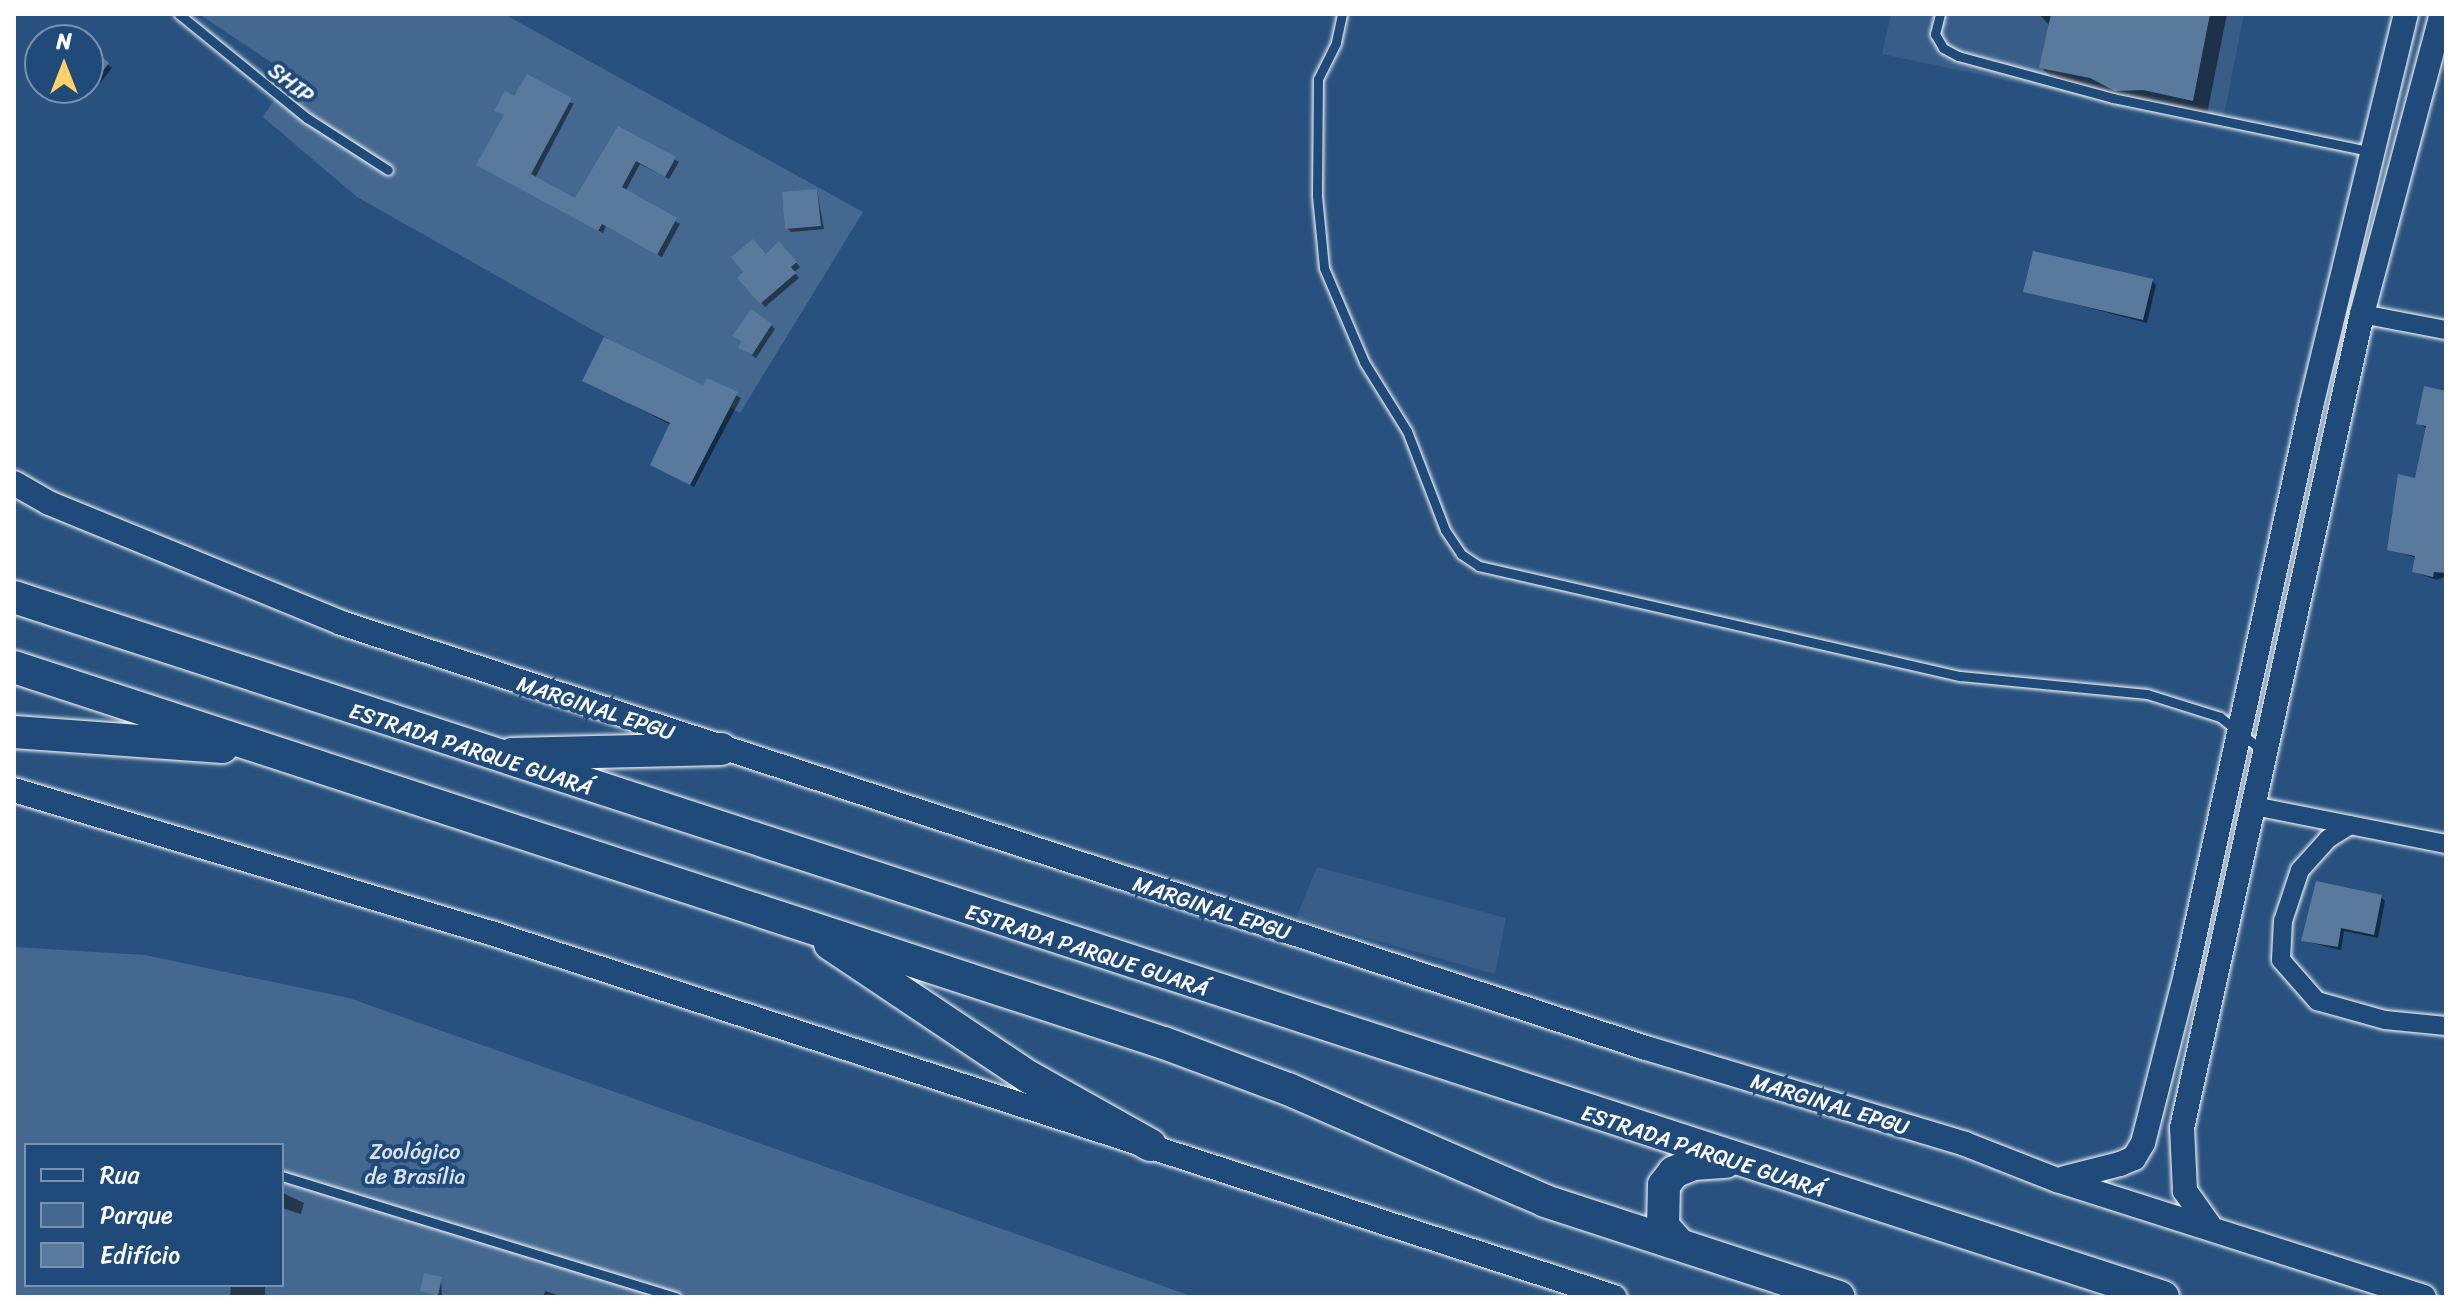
<!DOCTYPE html>
<meta charset="utf-8">
<style>
body{margin:0}
#map{position:relative;width:2460px;height:1311px;overflow:hidden;background:#28517f;font-family:Sriracha,sans-serif}
div>[style]{position:absolute}
[style*='--x']{left:calc(var(--x)*1px);top:calc(var(--y)*1px);width:calc(var(--w)*1px);rotate:calc(var(--a)*1deg)}
.built>*{inset:0;background:#375d88}
.green>*{inset:0;background:#446890}
.shadow>*{inset:0;background:#0007}
.building>*{inset:0;background:#5a7a9d}
.roads{filter:drop-shadow(0 0 2px #fff) drop-shadow(0 0 2px #fff)}
.lane>*{height:9px;margin:-4.5px;padding:0 4.5px;transform-origin:4.5px;border-radius:4.5px;background:#1f4a7a}
.street>*{height:18px;margin:-9px;padding:0 9px;transform-origin:9px;border-radius:9px;background:#1f4a7a}
.secondary>*{height:24px;margin:-12px;padding:0 12px;transform-origin:12px;border-radius:12px;background:#1f4a7a}
.highway>*{height:32px;margin:-16px;padding:0 16px;transform-origin:16px;border-radius:16px;background:#1f4a7a}
span{translate:-50% -50%;white-space:nowrap;text-align:center;line-height:1.15;-webkit-text-stroke:8px #1f4a7a;paint-order:stroke}
.street-label{font-size:22px;color:#fff}
.park-label{font-size:22px;color:#dae1e9}
.frame{position:absolute;inset:0;border:16px solid #fff;pointer-events:none}
.legend{position:absolute;left:24px;top:1143px;width:260px;height:144px;box-sizing:border-box;background:#1f4a7a;border:2px solid #7992af;margin:0;padding:10px 14px;list-style:none;font-size:24px;color:#fff}
.legend li{display:flex;align-items:center;gap:16px;height:40px}
.legend b{width:40px;border:2px solid #7992af}
.north{position:absolute;left:24px;top:24px;width:80px;height:80px;box-sizing:border-box;background:#1f4a7a;border:2px solid #7992af;border-radius:50%;rotate:0deg;font-size:22px;font-weight:700;line-height:32px;text-align:center;color:#fff}
.north::after{content:'';display:block;margin:auto;width:28px;height:36px;background:#ffd166;clip-path:polygon(50% 0,100% 100%,50% 72%,0 100%)}
</style>
<div id="map">
<div class="built">
<i style="clip-path:polygon(1891px 14px,2244px 14px,2222px 126px,1882px 54px)"></i>
<i style="clip-path:polygon(1317px 867px,1506px 918px,1495px 974px,1296px 918px)"></i>
</div>
<div class="green">
<i style="clip-path:polygon(199px 14px,504px 14px,863px 212px,740px 413px,357px 197px,263px 117px,290px 75px)"></i>
<i style="clip-path:polygon(evenodd,14px 947px,145px 955px,349px 998px,1194px 1297px,14px 1297px,14px 947px,26px 1145px,282px 1145px,282px 1285px,26px 1285px,26px 1145px)"></i>
</div>
<div class="shadow">
<i style="clip-path:polygon(2039px 14px,2227px 14px,2207px 114px,2055px 81px,2041px 67px,2050px 26px)"></i>
<i style="clip-path:polygon(95px 54px,112px 68px,100px 83px,88px 74px)"></i>
<i style="clip-path:polygon(515px 99px,574px 103px,535px 178px,576px 201px,618px 128px,679px 162px,669px 179px,640px 164px,625px 192px,680px 224px,662px 257px,606px 226px,603px 233px,483px 168px,505px 116px,497px 110px)"></i>
<i style="clip-path:polygon(817px 191px,824px 229px,791px 232px,787px 228px)"></i>
<i style="clip-path:polygon(779px 244px,800px 267px,794px 272px,799px 278px,765px 307px,740px 278px)"></i>
<i style="clip-path:polygon(2152px 281px,2156px 285px,2147px 323px,2025px 291px)"></i>
<i style="clip-path:polygon(771px 325px,775px 329px,756px 358px,740px 348px,743px 342px,735px 336px)"></i>
<i style="clip-path:polygon(585px 380px,704px 388px,708px 380px,741px 398px,694px 487px,652px 464px,671px 425px)"></i>
<i style="clip-path:polygon(2446px 393px,2446px 576px,2437px 580px,2414px 572px,2417px 558px,2389px 549px,2416px 480px,2427px 429px,2418px 423px)"></i>
<i style="clip-path:polygon(2381px 897px,2385px 901px,2378px 938px,2344px 931px,2341px 950px,2303px 941px)"></i>
<i style="clip-path:polygon(283px 1193px,304px 1203px,301px 1214px,282px 1208px)"></i>
<i style="clip-path:polygon(441px 1279px,442px 1297px,422px 1291px)"></i>
<i style="clip-path:polygon(231px 1285px,265px 1285px,265px 1297px,230px 1297px)"></i>
<i style="clip-path:polygon(545px 1291px,564px 1297px,543px 1297px)"></i>
</div>
<div class="building">
<i style="clip-path:polygon(2051px 14px,2210px 14px,2193px 101px,2143px 90px,2115px 91px,2090px 78px,2039px 68px)"></i>
<i style="clip-path:polygon(95px 51px,109px 63px,88px 90px,88px 60px)"></i>
<i style="clip-path:polygon(527px 74px,572px 98px,531px 174px,575px 198px,618px 126px,676px 157px,665px 177px,636px 161px,622px 187px,677px 218px,657px 255px,602px 224px,598px 231px,476px 165px,504px 115px,494px 111px,505px 91px,514px 96px)"></i>
<i style="clip-path:polygon(817px 189px,821px 226px,785px 229px,782px 192px)"></i>
<i style="clip-path:polygon(753px 239px,766px 254px,779px 241px,797px 262px,791px 267px,796px 273px,760px 304px,737px 278px,743px 272px,731px 257px)"></i>
<i style="clip-path:polygon(2033px 251px,2153px 279px,2143px 320px,2023px 292px)"></i>
<i style="clip-path:polygon(751px 309px,772px 324px,752px 355px,738px 348px,741px 341px,732px 336px)"></i>
<i style="clip-path:polygon(604px 337px,703px 385px,707px 378px,738px 392px,690px 485px,650px 465px,670px 423px,582px 381px)"></i>
<i style="clip-path:polygon(2424px 386px,2446px 391px,2446px 573px,2434px 572px,2433px 577px,2412px 572px,2415px 556px,2387px 550px,2398px 474px,2415px 478px,2426px 426px,2416px 424px)"></i>
<i style="clip-path:polygon(2316px 881px,2382px 895px,2374px 935px,2341px 928px,2338px 947px,2301px 941px)"></i>
<i style="clip-path:polygon(424px 1273px,442px 1277px,438px 1296px,420px 1291px)"></i>
</div>
<div class="roads">
<div class="lane">
<i style="--x:179;--y:14;--w:165;--a:39.1"></i>
<i style="--x:307;--y:118;--w:96;--a:32.7"></i>
<i style="--x:1342;--y:14;--w:30;--a:102"></i>
<i style="--x:1336;--y:43;--w:40;--a:116.6"></i>
<i style="--x:1318;--y:79;--w:117;--a:90.5"></i>
<i style="--x:1317;--y:196;--w:72;--a:84.4"></i>
<i style="--x:1324;--y:268;--w:102;--a:66.9"></i>
<i style="--x:1364;--y:362;--w:81;--a:58.1"></i>
<i style="--x:1407;--y:431;--w:106;--a:69"></i>
<i style="--x:1445;--y:530;--w:29;--a:56"></i>
<i style="--x:1461;--y:554;--w:22;--a:34"></i>
<i style="--x:1479;--y:566;--w:493;--a:12.9"></i>
<i style="--x:1960;--y:676;--w:188;--a:5.5"></i>
<i style="--x:2147;--y:694;--w:77;--a:17.5"></i>
<i style="--x:2220;--y:717;--w:55;--a:38.3"></i>
<i style="--x:1940;--y:14;--w:21;--a:104"></i>
<i style="--x:1935;--y:34;--w:16;--a:60"></i>
<i style="--x:1943;--y:48;--w:17;--a:28"></i>
<i style="--x:1958;--y:56;--w:161;--a:15.2"></i>
<i style="--x:2113;--y:98;--w:262;--a:11.7"></i>
<i style="--x:282;--y:1176;--w:412;--a:17.1"></i>
</div>
<div class="street">
<i style="--x:2362;--y:314;--w:86;--a:10.8"></i>
<i style="--x:2254;--y:806;--w:196;--a:11.2"></i>
<i style="--x:2350;--y:825;--w:26;--a:148"></i>
<i style="--x:2328;--y:839;--w:42;--a:132.1"></i>
<i style="--x:2300;--y:870;--w:54;--a:108.4"></i>
<i style="--x:2283;--y:921;--w:39;--a:93"></i>
<i style="--x:2281;--y:960;--w:55;--a:48.7"></i>
<i style="--x:2317;--y:1001;--w:71;--a:15.6"></i>
<i style="--x:2385;--y:1020;--w:61;--a:5.6"></i>
</div>
<div class="secondary">
<i style="--x:14;--y:483;--w:40;--a:29.7"></i>
<i style="--x:49;--y:503;--w:316;--a:22.3"></i>
<i style="--x:341;--y:623;--w:1372;--a:18.04"></i>
<i style="--x:1646;--y:1048;--w:333;--a:16.7"></i>
<i style="--x:1965;--y:1144;--w:99;--a:21.4"></i>
<i style="--x:2057;--y:1180;--w:385;--a:17.7"></i>
<i style="--x:14;--y:790;--w:495;--a:16.7"></i>
<i style="--x:488;--y:932;--w:1184;--a:17.96"></i>
<i style="--x:2065;--y:1178;--w:57;--a:-14.3"></i>
<i style="--x:2120;--y:1164;--w:15;--a:-23"></i>
<i style="--x:2134;--y:1158;--w:17;--a:-59"></i>
<i style="--x:2143;--y:1143;--w:174;--a:-75.7"></i>
<i style="--x:2186;--y:974;--w:586;--a:-77.58"></i>
<i style="--x:2312;--y:402;--w:399;--a:-76.4"></i>
<i style="--x:2209;--y:1225;--w:42;--a:-125.2"></i>
<i style="--x:2185;--y:1191;--w:63;--a:-92.7"></i>
<i style="--x:2182;--y:1128;--w:834;--a:-77.53"></i>
<i style="--x:2362;--y:314;--w:310;--a:-75.1"></i>
</div>
<div class="highway">
<i style="--x:14;--y:597;--w:2260;--a:18.04"></i>
<i style="--x:14;--y:667;--w:1210;--a:18.11"></i>
<i style="--x:1164;--y:1043;--w:132;--a:20.4"></i>
<i style="--x:1288;--y:1089;--w:280;--a:23.5"></i>
<i style="--x:1545;--y:1201;--w:309;--a:18.1"></i>
<i style="--x:14;--y:732;--w:209;--a:4.1"></i>
<i style="--x:512;--y:754;--w:209;--a:-1.4"></i>
<i style="--x:830;--y:944;--w:239;--a:33.8"></i>
<i style="--x:1029;--y:1077;--w:139;--a:29.3"></i>
<i style="--x:1679;--y:1244;--w:24;--a:-132"></i>
<i style="--x:1663;--y:1226;--w:41;--a:-88.6"></i>
<i style="--x:1664;--y:1185;--w:16;--a:-52"></i>
<i style="--x:1674;--y:1172;--w:22;--a:-22"></i>
<i style="--x:1694;--y:1164;--w:32;--a:-4"></i>
</div>
</div>
<div class="street-label">
<span style="left:291px;top:83px;rotate:38deg">SHIP</span>
<span style="left:596px;top:708px;rotate:18deg">MARGINAL EPGU</span>
<span style="left:471px;top:749px;rotate:18deg">ESTRADA PARQUE GUARÁ</span>
<span style="left:1212px;top:908px;rotate:18deg">MARGINAL EPGU</span>
<span style="left:1087px;top:950px;rotate:18deg">ESTRADA PARQUE GUARÁ</span>
<span style="left:1830px;top:1104px;rotate:17deg">MARGINAL EPGU</span>
<span style="left:1703px;top:1151px;rotate:18deg">ESTRADA PARQUE GUARÁ</span>
</div>
<div class="park-label">
<span style="left:415px;top:1164px">Zoológico<br>de Brasília</span>
</div>
<div class="frame"></div>
<ul class="legend">
<li><b style="height:10px;background:#1f4a7a"></b>Rua</li>
<li><b style="height:22px;background:#446890"></b>Parque</li>
<li><b style="height:22px;background:#5a7a9d"></b>Edifício</li>
</ul>
<div class="north">N</div>
</div>
